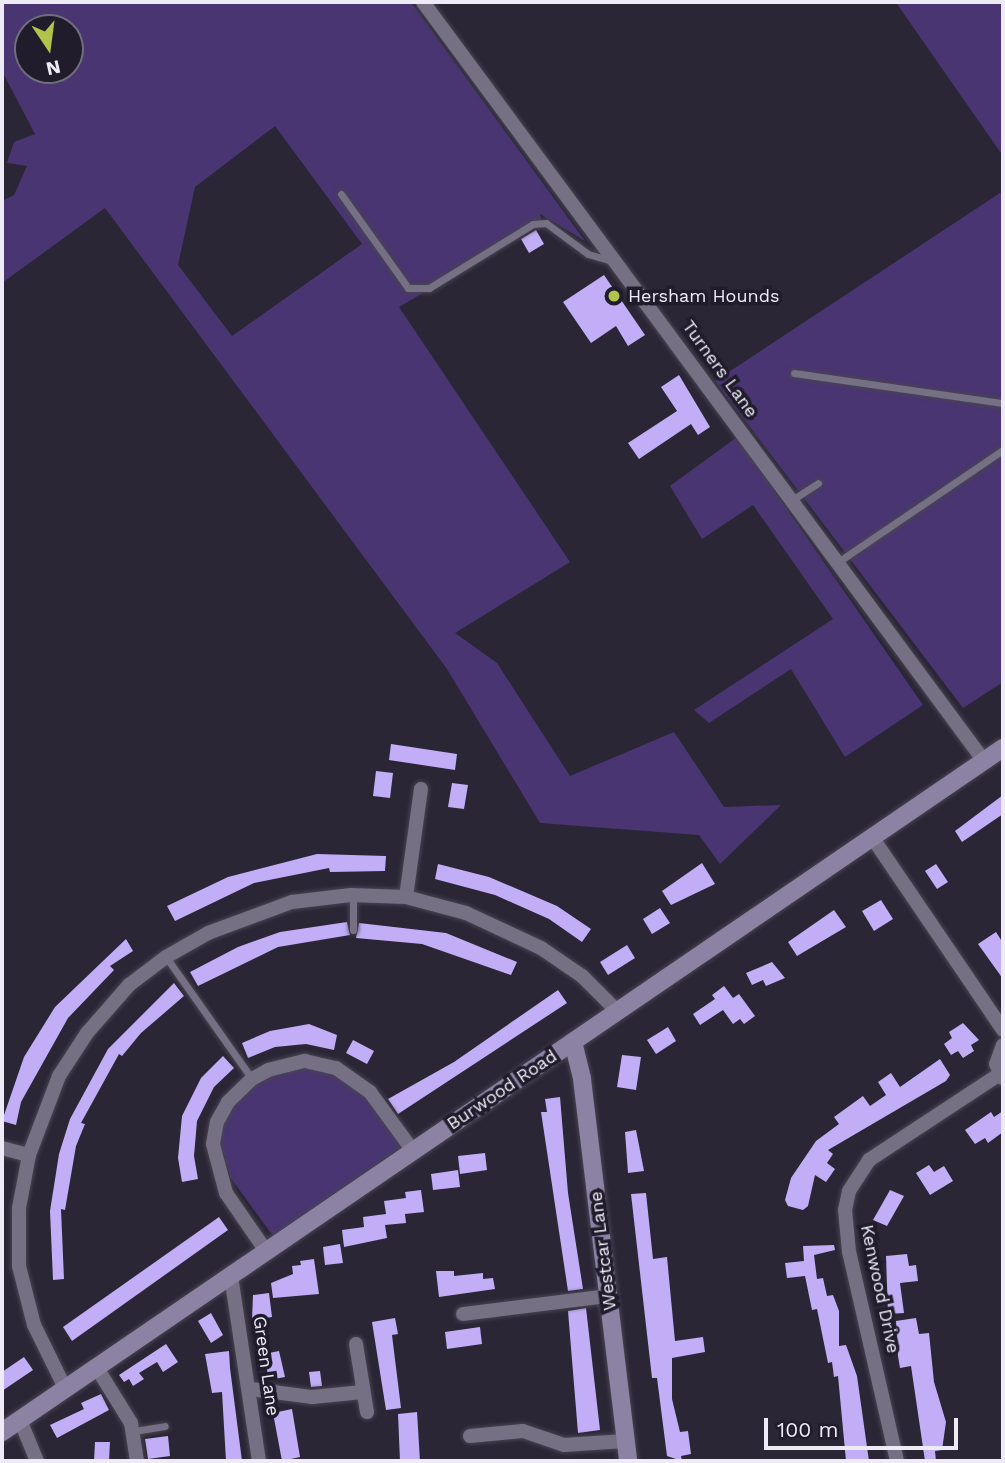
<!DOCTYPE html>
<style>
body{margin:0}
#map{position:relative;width:1005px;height:1463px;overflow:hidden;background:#2a2636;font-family:"Work Sans",sans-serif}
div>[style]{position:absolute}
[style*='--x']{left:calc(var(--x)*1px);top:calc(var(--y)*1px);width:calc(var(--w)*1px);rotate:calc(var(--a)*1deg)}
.green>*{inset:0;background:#493572}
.building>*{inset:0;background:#c2aef6}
.roads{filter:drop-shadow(0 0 2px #484451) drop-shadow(0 0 2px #484451)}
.lane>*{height:7px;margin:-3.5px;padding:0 3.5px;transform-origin:3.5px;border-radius:3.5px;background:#757083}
.street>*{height:14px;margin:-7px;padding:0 7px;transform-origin:7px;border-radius:7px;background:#757083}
.secondary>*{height:18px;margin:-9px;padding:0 9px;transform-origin:9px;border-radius:9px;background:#8c83a4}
.dots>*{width:19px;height:19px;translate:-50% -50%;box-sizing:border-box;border:4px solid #201c2c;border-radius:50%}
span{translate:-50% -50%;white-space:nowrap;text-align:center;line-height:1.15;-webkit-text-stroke:7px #201c2c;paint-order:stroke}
.poi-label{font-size:18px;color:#eeebf6}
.left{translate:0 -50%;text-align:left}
.street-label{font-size:18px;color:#eeebf6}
.frame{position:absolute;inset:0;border:4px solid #eeebf6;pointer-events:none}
.north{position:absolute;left:14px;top:14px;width:70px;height:70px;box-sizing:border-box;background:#201c2c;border:2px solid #726f7d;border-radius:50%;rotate:167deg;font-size:19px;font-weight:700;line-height:28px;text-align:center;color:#eeebf6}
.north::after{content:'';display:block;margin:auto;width:24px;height:32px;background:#b2c34c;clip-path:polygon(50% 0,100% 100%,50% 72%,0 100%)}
.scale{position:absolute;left:764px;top:1418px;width:194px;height:32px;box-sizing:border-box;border:4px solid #eeebf6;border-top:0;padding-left:9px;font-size:21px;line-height:24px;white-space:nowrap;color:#eeebf6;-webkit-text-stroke:5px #201c2c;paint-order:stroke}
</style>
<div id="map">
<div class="green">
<i style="clip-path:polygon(evenodd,2px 2px,411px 2px,585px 241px,540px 214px,542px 223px,399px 307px,570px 562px,455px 633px,497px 663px,570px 776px,674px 732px,724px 807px,781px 805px,720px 864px,699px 835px,540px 823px,447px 669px,105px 208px,2px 283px,2px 201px,14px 195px,27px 166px,7px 163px,14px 142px,35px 134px,2px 71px,2px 2px,28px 28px,70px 28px,70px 70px,28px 70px,28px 28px,2px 2px,275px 126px,362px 244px,232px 336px,178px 265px,195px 187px,275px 126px)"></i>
<i style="clip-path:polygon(895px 2px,1003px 2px,1003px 156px,897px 4px)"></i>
<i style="clip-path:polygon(1003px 191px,1003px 682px,963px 708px,715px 381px)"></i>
<i style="clip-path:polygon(737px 437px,923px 705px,845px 757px,791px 669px,709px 723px,694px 710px,833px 619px,753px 505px,702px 539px,670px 486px)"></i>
<i style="clip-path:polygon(291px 1068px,325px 1069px,359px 1087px,403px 1146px,273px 1236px,230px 1177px,220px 1140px,226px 1110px,259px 1079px)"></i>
</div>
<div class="building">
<i style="clip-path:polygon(536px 230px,544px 244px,529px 253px,521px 239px)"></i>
<i style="clip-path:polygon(604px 275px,645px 335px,628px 346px,616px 326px,591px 343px,563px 302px)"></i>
<i style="clip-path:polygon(679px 375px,710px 427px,698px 435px,691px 424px,639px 459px,628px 443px,677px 411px,661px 387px)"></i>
<i style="clip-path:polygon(391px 744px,457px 754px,455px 770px,389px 760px)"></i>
<i style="clip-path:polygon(376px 771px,393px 773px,390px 798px,373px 796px)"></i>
<i style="clip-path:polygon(452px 783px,468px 785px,464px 809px,448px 807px)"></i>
<i style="clip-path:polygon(1003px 795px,1003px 814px,962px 842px,955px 831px)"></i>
<i style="clip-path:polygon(317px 854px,386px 856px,385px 871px,330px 872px,329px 868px,254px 883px,175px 921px,167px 906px,228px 877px)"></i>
<i style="clip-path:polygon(702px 863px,715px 884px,671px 905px,662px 891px)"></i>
<i style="clip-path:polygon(438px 864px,489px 877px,557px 906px,591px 929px,582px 942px,549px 919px,495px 895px,435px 879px)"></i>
<i style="clip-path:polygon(936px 864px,948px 882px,937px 889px,925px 871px)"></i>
<i style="clip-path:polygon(881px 900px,893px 919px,874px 931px,862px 911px)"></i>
<i style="clip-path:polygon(660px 908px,670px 923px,652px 934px,643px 919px)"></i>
<i style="clip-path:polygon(834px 910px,846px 927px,797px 956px,788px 942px)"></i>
<i style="clip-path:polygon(347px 922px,350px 935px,278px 947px,198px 986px,190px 972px,238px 947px,280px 932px)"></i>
<i style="clip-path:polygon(359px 923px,446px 933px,517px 962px,511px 975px,422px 944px,356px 938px)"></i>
<i style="clip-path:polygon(996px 932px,1003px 943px,1003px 979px,978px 944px)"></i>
<i style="clip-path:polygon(126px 939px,133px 951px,110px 966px,114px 970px,68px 1018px,21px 1102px,16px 1125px,2px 1121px,24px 1057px,55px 1007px)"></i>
<i style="clip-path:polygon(627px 945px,635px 958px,608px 975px,600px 962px)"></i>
<i style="clip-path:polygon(772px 962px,785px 978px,766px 986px,763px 980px,752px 985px,746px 973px)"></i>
<i style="clip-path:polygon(174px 983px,184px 996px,141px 1033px,122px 1056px,119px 1054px,81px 1123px,85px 1124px,76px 1146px,65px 1210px,61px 1209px,64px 1279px,53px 1280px,50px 1211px,59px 1154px,70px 1119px,108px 1049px)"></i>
<i style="clip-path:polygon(724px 986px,733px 998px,739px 994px,755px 1016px,744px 1024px,740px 1019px,733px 1024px,723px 1010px,700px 1025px,693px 1014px,715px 999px,712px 995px)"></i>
<i style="clip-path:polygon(558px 990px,567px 1003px,398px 1114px,388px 1099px,454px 1062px)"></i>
<i style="clip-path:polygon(963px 1023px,979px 1040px,971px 1045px,974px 1051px,963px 1058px,958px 1051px,951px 1055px,944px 1044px,952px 1038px,949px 1032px)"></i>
<i style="clip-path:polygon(309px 1024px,337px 1035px,334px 1050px,306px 1044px,275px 1047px,248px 1058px,242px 1043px,270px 1031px)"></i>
<i style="clip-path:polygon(668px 1027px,676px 1041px,656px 1054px,647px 1040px)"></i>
<i style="clip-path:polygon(353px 1040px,374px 1051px,367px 1064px,346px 1053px)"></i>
<i style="clip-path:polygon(622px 1055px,641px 1057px,636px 1090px,617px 1087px)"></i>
<i style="clip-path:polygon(223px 1056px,234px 1068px,214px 1087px,197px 1121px,194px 1156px,198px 1179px,182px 1182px,178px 1158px,182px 1116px,201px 1078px)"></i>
<i style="clip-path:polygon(940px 1059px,950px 1075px,946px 1081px,828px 1150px,833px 1154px,827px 1163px,835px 1169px,826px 1182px,815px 1175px,808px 1206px,803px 1210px,788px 1206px,785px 1200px,791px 1178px,816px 1141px,839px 1124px,834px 1117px,863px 1096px,870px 1106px,886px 1095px,878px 1082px,891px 1073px,900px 1087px)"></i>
<i style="clip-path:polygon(560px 1097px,568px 1193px,583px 1289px,568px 1291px,541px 1112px,547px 1112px,545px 1099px)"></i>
<i style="clip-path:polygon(1003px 1111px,1003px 1132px,988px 1143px,985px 1138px,975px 1144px,965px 1130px,991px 1112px,994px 1117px)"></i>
<i style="clip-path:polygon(636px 1130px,644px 1171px,628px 1173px,625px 1132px)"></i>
<i style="clip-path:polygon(485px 1153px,487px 1170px,460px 1174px,458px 1156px)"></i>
<i style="clip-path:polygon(929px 1165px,934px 1172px,944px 1166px,953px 1181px,930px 1195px,916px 1173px)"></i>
<i style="clip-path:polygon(458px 1170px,460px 1187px,433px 1190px,431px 1174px)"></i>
<i style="clip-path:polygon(421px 1190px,424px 1212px,405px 1214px,406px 1223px,385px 1225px,387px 1238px,344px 1247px,342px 1230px,364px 1227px,363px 1217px,386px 1214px,384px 1201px,406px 1198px,405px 1192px)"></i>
<i style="clip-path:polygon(890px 1190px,904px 1196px,887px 1226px,873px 1220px)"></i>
<i style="clip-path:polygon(646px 1193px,653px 1259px,667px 1257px,675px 1341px,703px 1337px,705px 1352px,672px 1358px,672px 1399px,680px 1432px,688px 1431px,691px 1454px,681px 1456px,682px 1461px,667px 1456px,657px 1378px,652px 1378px,631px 1194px)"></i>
<i style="clip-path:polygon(219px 1217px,228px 1230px,72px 1341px,63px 1327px)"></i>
<i style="clip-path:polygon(340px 1244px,343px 1263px,325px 1265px,323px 1247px)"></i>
<i style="clip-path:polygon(834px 1245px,835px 1250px,814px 1255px,817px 1279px,823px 1278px,827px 1296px,833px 1295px,839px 1311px,839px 1346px,846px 1345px,857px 1376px,869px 1461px,846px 1461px,838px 1376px,834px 1377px,832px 1362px,828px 1363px,817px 1309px,812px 1310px,805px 1276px,787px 1278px,785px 1263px,804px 1261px,803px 1246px)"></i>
<i style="clip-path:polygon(907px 1254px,909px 1266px,916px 1265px,918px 1281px,900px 1283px,904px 1313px,888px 1314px,886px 1256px)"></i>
<i style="clip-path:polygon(314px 1259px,319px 1294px,273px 1298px,271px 1283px,293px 1274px,292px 1266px,301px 1265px,300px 1261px)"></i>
<i style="clip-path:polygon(436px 1271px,454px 1271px,454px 1276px,483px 1273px,483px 1279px,493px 1278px,495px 1289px,439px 1297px)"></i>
<i style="clip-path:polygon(269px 1293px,272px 1317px,252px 1320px,253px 1295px)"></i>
<i style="clip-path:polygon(586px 1308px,600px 1430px,578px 1433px,568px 1311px)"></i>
<i style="clip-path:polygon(211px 1313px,223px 1335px,211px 1343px,198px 1321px)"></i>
<i style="clip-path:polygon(395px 1318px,398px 1334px,392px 1335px,401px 1408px,386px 1410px,372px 1322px)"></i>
<i style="clip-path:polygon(916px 1318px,919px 1334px,929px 1333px,934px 1382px,946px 1422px,942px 1450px,935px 1451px,936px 1461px,925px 1461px,911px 1366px,900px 1368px,898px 1356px,896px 1321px)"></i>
<i style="clip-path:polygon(480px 1327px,482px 1344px,447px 1349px,445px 1332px)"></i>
<i style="clip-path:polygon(166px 1344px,178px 1362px,163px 1372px,157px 1362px,139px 1373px,144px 1379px,133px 1386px,129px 1379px,124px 1382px,119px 1375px)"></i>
<i style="clip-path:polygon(229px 1351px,230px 1368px,242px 1461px,226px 1461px,222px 1392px,212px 1393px,205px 1354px)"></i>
<i style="clip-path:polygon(279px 1351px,285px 1377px,269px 1380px,264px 1354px)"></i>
<i style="clip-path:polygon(24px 1357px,33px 1370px,2px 1391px,2px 1372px)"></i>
<i style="clip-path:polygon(320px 1371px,322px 1386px,311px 1387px,309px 1372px)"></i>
<i style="clip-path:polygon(101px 1394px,109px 1410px,57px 1438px,50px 1425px,84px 1409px,81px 1403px)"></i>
<i style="clip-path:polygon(292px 1409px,300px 1457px,282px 1461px,273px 1413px)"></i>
<i style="clip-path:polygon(417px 1412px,420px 1461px,400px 1461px,398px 1414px)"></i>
<i style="clip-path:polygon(168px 1436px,170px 1456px,148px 1459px,145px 1439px)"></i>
<i style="clip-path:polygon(95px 1442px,110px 1442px,109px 1461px,94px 1461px)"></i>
</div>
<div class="roads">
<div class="lane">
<i style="--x:341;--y:194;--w:115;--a:54.5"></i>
<i style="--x:408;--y:288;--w:21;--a:0"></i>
<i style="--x:429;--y:288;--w:122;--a:-31.6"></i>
<i style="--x:533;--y:224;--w:13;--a:-4"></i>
<i style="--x:546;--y:223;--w:52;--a:36.4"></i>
<i style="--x:588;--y:254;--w:25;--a:16"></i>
<i style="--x:794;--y:373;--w:211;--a:8.2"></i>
<i style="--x:792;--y:500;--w:31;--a:-33"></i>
<i style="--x:838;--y:562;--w:199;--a:-34.2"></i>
<i style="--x:353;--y:930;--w:34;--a:-90"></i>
<i style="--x:166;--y:957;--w:149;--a:54.8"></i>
<i style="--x:134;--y:1431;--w:31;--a:-9"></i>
</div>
<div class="street">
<i style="--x:423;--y:2;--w:944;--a:53.53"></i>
<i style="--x:872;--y:837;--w:233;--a:55.8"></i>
<i style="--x:406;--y:897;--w:109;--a:-82.1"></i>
<i style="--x:1003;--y:1045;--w:20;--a:110"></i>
<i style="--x:996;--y:1064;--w:16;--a:63"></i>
<i style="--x:2;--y:1148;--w:28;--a:15"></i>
<i style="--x:266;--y:1251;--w:70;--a:-124.6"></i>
<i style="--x:226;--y:1193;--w:51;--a:-104.9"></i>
<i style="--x:213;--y:1144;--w:22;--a:-80"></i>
<i style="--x:217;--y:1122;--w:23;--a:-61"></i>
<i style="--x:228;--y:1102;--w:33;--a:-44"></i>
<i style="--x:252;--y:1079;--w:18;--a:-29"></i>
<i style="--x:268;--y:1070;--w:38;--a:-14"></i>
<i style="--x:305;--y:1061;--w:32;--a:13"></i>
<i style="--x:336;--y:1068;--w:42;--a:35.2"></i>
<i style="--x:370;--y:1092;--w:73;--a:53.9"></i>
<i style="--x:231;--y:1276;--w:187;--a:81.4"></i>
<i style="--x:463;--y:1314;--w:146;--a:-7.1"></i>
<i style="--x:356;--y:1344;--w:69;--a:80.8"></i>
<i style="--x:97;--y:1368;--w:65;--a:58.3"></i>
<i style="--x:131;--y:1423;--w:38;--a:81"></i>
<i style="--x:65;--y:1388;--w:70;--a:-116.2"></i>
<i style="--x:34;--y:1325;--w:61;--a:-104.3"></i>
<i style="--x:19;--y:1266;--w:58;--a:-90"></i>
<i style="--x:19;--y:1208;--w:54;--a:-79.3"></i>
<i style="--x:29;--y:1155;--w:85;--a:-69.2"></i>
<i style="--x:59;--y:1076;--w:51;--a:-56.9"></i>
<i style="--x:87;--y:1033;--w:64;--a:-48.8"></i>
<i style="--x:129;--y:985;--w:46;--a:-37.1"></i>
<i style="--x:166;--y:957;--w:48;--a:-29.7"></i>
<i style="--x:208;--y:933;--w:90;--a:-20.3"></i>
<i style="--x:292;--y:902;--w:59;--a:-6.8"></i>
<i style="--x:351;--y:895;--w:55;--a:2.1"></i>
<i style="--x:406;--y:897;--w:62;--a:14.9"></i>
<i style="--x:466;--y:913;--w:83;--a:25"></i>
<i style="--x:541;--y:948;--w:50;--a:34.3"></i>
<i style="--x:582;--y:976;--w:51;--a:45"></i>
<i style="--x:251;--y:1389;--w:62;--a:7.5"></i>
<i style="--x:312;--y:1397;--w:51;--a:-5.6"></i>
<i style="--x:20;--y:1420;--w:44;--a:67.5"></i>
<i style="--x:470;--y:1436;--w:53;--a:-5.4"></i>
<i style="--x:523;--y:1431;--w:43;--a:18.9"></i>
<i style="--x:564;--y:1445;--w:61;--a:-3.8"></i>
<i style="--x:897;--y:1461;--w:214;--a:-102.9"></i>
<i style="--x:849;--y:1252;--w:42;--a:-95.4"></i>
<i style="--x:845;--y:1210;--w:19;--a:-78"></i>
<i style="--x:849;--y:1191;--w:37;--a:-57"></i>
<i style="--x:869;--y:1160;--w:157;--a:-33.3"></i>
</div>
<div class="secondary">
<i style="--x:573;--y:1042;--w:38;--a:76"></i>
<i style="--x:582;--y:1079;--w:385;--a:83.1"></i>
<i style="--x:2;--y:1432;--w:1212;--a:-34.35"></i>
</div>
</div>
<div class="dots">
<i style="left:614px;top:296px;background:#b2c34c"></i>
</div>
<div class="poi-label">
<span class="left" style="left:628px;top:296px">Hersham Hounds</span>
</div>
<div class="street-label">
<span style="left:720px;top:369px;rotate:54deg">Turners Lane</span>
<span style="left:502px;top:1090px;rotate:-34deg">Burwood Road</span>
<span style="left:603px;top:1251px;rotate:-97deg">Westcar Lane</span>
<span style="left:880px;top:1289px;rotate:78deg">Kenwood Drive</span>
<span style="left:266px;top:1366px;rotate:82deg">Green Lane</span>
</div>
<div class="frame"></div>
<div class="north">N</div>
<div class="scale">100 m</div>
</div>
